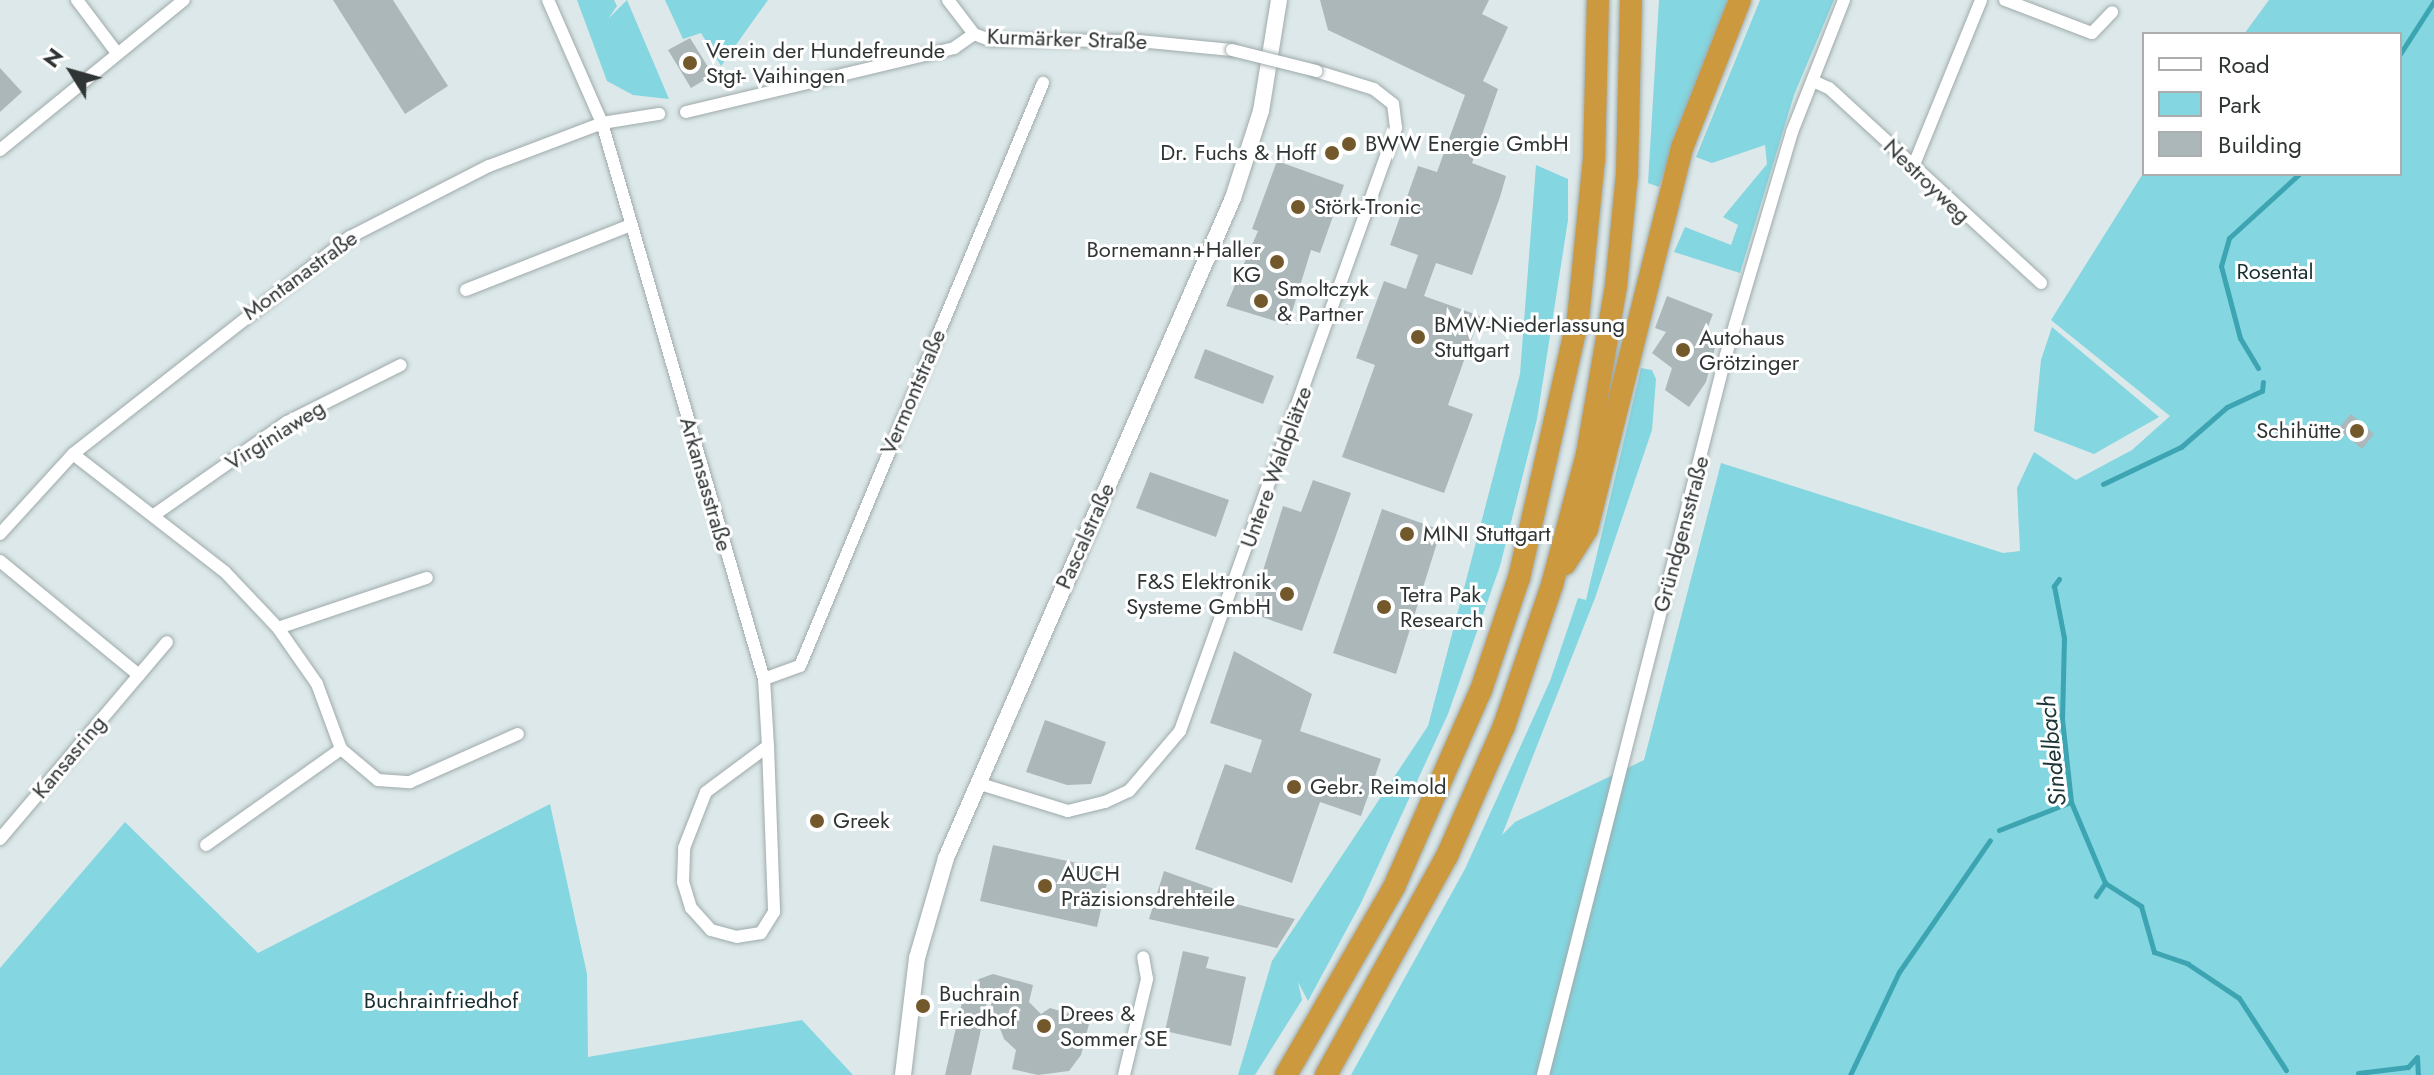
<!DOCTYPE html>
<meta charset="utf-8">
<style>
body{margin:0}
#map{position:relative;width:2434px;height:1075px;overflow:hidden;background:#dce8e9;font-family:Jost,sans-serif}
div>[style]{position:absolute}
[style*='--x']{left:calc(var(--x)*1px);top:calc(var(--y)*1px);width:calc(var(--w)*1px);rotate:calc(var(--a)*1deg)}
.green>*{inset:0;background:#84d6e0}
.stream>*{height:5px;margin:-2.5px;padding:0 2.5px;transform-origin:2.5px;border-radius:2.5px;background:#3da4b1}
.building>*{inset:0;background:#acb7b9}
.roads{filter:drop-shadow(0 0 2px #9faaab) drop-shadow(0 0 2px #9faaab)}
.minor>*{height:12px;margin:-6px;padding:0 6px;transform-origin:6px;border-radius:6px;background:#fff}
.tertiary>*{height:16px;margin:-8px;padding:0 8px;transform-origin:8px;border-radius:8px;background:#fff}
.motorway>*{height:22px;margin:-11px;padding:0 11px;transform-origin:11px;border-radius:11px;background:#cc993e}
.bridges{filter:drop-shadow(0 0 2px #9faaab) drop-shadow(0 0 2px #9faaab)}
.minor-bridge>*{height:12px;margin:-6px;padding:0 6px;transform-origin:6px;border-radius:6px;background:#fff}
.dots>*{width:22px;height:22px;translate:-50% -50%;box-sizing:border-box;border:4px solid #fff;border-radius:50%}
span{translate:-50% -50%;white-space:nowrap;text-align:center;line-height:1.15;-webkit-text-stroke:6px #fff;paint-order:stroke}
.street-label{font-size:22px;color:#2f3434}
.poi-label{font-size:22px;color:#2f3434}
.left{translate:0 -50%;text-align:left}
.right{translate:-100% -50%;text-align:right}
.park-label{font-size:22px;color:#172f32}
.water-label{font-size:24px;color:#1e3538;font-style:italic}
.legend{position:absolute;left:2142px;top:32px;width:260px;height:144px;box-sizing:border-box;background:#fff;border:2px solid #acaeae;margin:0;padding:10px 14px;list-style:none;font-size:24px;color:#2f3434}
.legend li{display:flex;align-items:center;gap:16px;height:40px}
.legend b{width:40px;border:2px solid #acaeae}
.north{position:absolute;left:32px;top:32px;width:80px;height:80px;-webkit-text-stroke:6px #fff;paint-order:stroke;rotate:307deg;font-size:22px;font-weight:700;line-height:32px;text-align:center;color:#2f3434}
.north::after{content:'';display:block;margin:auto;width:28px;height:36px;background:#2f3434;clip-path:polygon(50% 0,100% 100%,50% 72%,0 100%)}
</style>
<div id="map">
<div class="green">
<i style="clip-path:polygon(577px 0,614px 0,617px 6px,608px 19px,627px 0,669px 99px,633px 95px,607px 81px)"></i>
<i style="clip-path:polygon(665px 0,768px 0,721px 66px,701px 33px,683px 39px)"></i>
<i style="clip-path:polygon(1659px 0,1728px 0,1659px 187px,1648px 183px)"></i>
<i style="clip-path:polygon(1760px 0,1834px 0,1794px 95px,1740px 273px,1674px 252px,1685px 227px,1731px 245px,1738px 225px,1723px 217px,1767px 164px,1765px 145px,1712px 163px,1696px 157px)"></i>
<i style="clip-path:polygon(2269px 0,2434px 0,2434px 1075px,1351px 1075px,1465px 869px,1550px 681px,1578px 598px,1586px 600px,1641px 368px,1652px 370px,1656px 379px,1652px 430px,1595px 598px,1502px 835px,1515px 822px,1644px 760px,1721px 463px,2003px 553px,2020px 551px,2017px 488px,2034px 452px,2076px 480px,2132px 450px,2170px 416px,2051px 320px,2144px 172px,2400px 174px,2400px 34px,2244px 34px)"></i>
<i style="clip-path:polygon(1536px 165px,1568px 179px,1568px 220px,1537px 419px,1500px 566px,1448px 714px,1361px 903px,1308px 1001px,1298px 982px,1302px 1000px,1255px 1075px,1238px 1075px,1272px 961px,1428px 726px,1520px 374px)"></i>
<i style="clip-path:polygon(2052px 327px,2159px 417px,2094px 454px,2034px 431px,2041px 360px)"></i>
<i style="clip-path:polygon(550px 804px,587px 974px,588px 1057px,802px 1020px,853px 1075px,0 1075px,0 968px,125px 822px,258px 953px)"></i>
</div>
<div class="stream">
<i style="--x:2400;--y:54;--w:63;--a:-57.3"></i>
<i style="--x:2258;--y:368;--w:35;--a:-121"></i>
<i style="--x:2240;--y:338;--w:74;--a:-104.8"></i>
<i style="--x:2221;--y:266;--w:29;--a:-74"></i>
<i style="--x:2229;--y:238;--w:95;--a:-42.4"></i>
<i style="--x:2103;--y:484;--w:86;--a:-25.4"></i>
<i style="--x:2181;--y:447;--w:61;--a:-41"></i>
<i style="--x:2227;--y:407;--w:38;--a:-25"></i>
<i style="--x:2262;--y:391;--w:9;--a:-84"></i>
<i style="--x:2059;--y:579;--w:9;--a:126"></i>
<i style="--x:2054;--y:586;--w:53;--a:79.1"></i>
<i style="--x:2064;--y:638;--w:81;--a:91.4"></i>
<i style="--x:2062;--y:719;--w:83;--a:83.8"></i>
<i style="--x:2071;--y:802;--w:88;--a:67.2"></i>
<i style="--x:2105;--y:883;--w:43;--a:32.6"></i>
<i style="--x:2141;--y:906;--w:48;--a:74.2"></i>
<i style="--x:2154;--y:952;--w:36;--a:19"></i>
<i style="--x:2188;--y:964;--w:61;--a:33.7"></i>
<i style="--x:2239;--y:998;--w:86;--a:56.9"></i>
<i style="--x:1999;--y:830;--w:77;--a:-21.3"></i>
<i style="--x:2096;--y:896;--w:16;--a:-55"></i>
<i style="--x:2358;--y:1073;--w:50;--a:-6.8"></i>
<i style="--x:2408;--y:1067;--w:13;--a:-48"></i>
<i style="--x:2417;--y:1057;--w:18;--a:87"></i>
<i style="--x:1850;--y:1075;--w:114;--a:-64.6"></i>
<i style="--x:1899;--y:972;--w:160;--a:-55.4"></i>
</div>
<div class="building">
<i style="clip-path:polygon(333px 0,393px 0,448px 86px,405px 114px)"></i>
<i style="clip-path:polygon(1320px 0,1489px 0,1482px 14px,1508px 27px,1483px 81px,1498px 89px,1472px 163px,1506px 176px,1500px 197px,1472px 275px,1436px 263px,1424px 296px,1480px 316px,1448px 405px,1473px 414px,1444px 493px,1342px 457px,1375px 365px,1356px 358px,1384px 281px,1406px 289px,1418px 255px,1390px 245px,1418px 166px,1437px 172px,1465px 95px,1328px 30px)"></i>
<i style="clip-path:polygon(690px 38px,713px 75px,691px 88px,668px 50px)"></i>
<i style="clip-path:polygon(0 68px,22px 92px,0 112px)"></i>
<i style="clip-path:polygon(1277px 161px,1344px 185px,1320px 253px,1311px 250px,1288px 325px,1226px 306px,1258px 231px,1252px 229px)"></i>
<i style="clip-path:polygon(1667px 296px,1713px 314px,1707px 329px,1718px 337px,1706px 382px,1689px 407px,1665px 390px,1672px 368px,1652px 353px,1666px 332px,1655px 328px)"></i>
<i style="clip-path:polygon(1205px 349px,1274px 376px,1263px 404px,1194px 378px)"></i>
<i style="clip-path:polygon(2351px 414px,2374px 434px,2362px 449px,2338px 429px)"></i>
<i style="clip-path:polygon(1150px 472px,1229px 500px,1216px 537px,1136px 508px)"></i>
<i style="clip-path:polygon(1313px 480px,1351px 493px,1302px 631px,1250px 613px,1283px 506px,1301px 512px)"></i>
<i style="clip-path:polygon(1382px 509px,1441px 530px,1396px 674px,1333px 653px)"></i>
<i style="clip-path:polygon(1234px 651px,1312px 694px,1300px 731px,1381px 759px,1361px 816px,1320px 802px,1292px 883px,1195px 849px,1225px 764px,1251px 773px,1262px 740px,1210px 723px)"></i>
<i style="clip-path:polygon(1045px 720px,1106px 742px,1091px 784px,1067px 785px,1026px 772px)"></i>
<i style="clip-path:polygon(993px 845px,1110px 870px,1097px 927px,980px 901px)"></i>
<i style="clip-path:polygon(1164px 871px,1234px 896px,1232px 903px,1295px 919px,1277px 948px,1149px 919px)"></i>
<i style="clip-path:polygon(1183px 951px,1209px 957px,1206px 968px,1246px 977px,1231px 1046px,1165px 1031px)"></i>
<i style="clip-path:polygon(993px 974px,1033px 985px,1029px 1002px,1041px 1014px,1050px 1008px,1090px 1020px,1081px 1055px,1069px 1071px,1038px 1075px,1012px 1069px,1016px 1050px,1004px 1039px,988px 997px,971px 1075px,945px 1075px,963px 998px,979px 979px)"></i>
</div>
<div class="roads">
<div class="minor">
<i style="--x:77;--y:0;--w:66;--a:53"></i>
<i style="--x:548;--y:0;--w:134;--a:66.3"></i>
<i style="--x:602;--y:123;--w:579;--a:73.76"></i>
<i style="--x:764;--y:679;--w:67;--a:86.6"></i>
<i style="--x:768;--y:746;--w:166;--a:87.9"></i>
<i style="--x:774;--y:912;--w:25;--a:122"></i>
<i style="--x:761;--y:933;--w:24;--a:171"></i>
<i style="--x:737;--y:937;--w:27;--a:-165"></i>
<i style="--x:711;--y:930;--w:30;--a:-132"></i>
<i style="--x:691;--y:908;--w:27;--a:-107"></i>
<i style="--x:683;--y:882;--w:34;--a:-88"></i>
<i style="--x:684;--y:848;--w:60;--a:-68.6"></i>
<i style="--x:706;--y:792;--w:77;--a:-36.6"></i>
<i style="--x:948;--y:0;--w:43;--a:52.6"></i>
<i style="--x:974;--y:34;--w:17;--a:21"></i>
<i style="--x:990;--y:40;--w:149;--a:0.4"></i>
<i style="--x:1139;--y:41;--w:93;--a:5.5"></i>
<i style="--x:2005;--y:0;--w:93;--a:20.8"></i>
<i style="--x:2092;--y:33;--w:29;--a:-46"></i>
<i style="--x:1813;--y:81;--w:17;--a:24"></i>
<i style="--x:1829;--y:88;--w:288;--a:42.6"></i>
<i style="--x:686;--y:112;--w:276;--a:-13.4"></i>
<i style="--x:954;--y:48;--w:24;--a:-35"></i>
<i style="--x:0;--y:150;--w:237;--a:-39.2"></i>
<i style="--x:1913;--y:167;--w:180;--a:-67.8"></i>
<i style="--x:466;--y:290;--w:177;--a:-21.5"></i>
<i style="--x:73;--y:454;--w:192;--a:37.8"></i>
<i style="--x:225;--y:572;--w:77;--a:46.6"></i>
<i style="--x:278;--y:628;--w:68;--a:55.1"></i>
<i style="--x:317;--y:684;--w:69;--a:69.7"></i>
<i style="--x:341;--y:749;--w:48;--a:40"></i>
<i style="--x:378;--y:780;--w:32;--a:4"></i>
<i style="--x:410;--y:782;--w:118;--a:-24"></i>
<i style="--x:154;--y:515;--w:162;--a:-35"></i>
<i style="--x:287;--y:422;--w:127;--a:-26.6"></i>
<i style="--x:0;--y:534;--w:108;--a:-47.6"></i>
<i style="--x:73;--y:454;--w:352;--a:-38.1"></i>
<i style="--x:350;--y:237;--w:156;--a:-27.1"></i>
<i style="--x:489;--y:166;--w:121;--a:-20.8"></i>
<i style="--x:602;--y:123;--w:58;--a:-9"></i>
<i style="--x:0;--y:561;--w:180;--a:39.4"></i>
<i style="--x:278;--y:628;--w:157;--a:-18.6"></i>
<i style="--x:764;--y:679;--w:38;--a:-20"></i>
<i style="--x:800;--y:666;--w:632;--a:-67.37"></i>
<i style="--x:977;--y:783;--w:95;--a:17.1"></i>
<i style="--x:1068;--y:811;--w:38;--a:-14"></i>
<i style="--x:1105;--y:802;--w:26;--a:-25"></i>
<i style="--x:1129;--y:791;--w:79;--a:-49.6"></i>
<i style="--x:1180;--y:731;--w:641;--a:-70.29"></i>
<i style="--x:1396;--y:128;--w:24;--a:-97"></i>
<i style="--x:1393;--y:104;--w:24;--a:-142"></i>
<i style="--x:1374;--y:89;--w:61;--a:-162.8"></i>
<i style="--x:0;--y:839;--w:258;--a:-49.7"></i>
<i style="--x:206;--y:845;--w:166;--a:-35.4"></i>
<i style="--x:1124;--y:1075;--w:99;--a:-76.5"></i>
<i style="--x:1147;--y:979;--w:22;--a:-100"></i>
<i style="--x:1543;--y:1075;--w:743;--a:-75.74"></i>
<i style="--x:1726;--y:355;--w:233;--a:-73.5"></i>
<i style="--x:1792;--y:132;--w:142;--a:-68.5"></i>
</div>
<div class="tertiary">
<i style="--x:903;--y:1075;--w:118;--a:-83.2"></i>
<i style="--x:917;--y:958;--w:104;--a:-73.8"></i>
<i style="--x:946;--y:858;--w:720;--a:-66.5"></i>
<i style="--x:1233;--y:198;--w:91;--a:-72.2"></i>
<i style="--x:1261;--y:111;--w:112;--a:-80.8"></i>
</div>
<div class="motorway">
<i style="--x:1565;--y:564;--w:41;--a:-57.8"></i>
<i style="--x:1587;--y:529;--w:393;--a:-76"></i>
<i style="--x:1682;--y:148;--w:159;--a:-68.6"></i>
<i style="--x:1286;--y:1075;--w:217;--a:-60.1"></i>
<i style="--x:1394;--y:887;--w:215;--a:-66.2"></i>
<i style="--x:1481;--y:690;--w:118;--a:-71.3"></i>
<i style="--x:1519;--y:578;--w:266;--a:-77.2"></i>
<i style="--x:1578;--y:319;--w:160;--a:-84.3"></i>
<i style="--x:1594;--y:160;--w:160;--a:-88.6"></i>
<i style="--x:1326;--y:1075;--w:250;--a:-61.1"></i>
<i style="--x:1447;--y:856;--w:142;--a:-66.3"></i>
<i style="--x:1504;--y:726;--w:149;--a:-71.2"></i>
<i style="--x:1552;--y:585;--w:136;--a:-75"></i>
<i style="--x:1587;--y:454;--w:170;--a:-80.2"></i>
<i style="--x:1616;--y:286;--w:113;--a:-84.4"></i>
<i style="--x:1627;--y:174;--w:174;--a:-88.7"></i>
</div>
</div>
<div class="bridges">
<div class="minor-bridge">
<i style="--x:1232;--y:50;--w:87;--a:14"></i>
</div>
</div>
<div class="dots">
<i style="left:690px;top:63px;background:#73582b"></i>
<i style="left:1349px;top:144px;background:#73582b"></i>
<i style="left:1332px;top:153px;background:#73582b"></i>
<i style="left:1298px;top:207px;background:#73582b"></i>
<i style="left:1277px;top:262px;background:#73582b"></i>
<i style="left:1261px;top:301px;background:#73582b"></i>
<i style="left:1418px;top:337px;background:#73582b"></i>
<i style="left:1683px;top:350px;background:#73582b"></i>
<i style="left:2357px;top:431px;background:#73582b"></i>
<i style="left:1407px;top:534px;background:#73582b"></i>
<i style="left:1287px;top:594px;background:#73582b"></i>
<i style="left:1384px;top:607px;background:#73582b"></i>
<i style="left:1294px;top:787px;background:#73582b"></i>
<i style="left:817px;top:821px;background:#73582b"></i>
<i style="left:1045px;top:886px;background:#73582b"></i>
<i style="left:923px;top:1006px;background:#73582b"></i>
<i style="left:1044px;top:1026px;background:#73582b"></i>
</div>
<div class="street-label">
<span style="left:1067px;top:39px;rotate:2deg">Kurmärker Straße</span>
<span style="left:1927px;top:181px;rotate:44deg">Nestroyweg</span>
<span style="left:300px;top:275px;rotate:-36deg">Montanastraße</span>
<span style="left:913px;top:392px;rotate:-67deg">Vermontstraße</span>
<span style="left:275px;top:435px;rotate:-32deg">Virginiaweg</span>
<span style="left:1276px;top:467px;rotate:-70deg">Untere Waldplätze</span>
<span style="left:706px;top:484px;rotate:74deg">Arkansasstraße</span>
<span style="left:1681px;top:534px;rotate:-75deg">Gründgensstraße</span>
<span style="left:1085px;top:536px;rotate:-66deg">Pascalstraße</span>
<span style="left:69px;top:757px;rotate:-50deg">Kansasring</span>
</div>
<div class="poi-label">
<span class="left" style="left:706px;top:63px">Verein der Hundefreunde<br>Stgt- Vaihingen</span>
<span class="left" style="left:1365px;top:144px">BWW Energie GmbH</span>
<span class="right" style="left:1316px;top:153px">Dr. Fuchs &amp; Hoff</span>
<span class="left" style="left:1314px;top:207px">Störk-Tronic</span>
<span class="right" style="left:1261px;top:262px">Bornemann+Haller<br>KG</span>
<span class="left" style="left:1277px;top:301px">Smoltczyk<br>&amp; Partner</span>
<span class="left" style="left:1434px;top:337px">BMW-Niederlassung<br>Stuttgart</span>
<span class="left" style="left:1699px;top:350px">Autohaus<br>Grötzinger</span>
<span class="right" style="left:2341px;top:431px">Schihütte</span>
<span class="left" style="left:1423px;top:534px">MINI Stuttgart</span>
<span class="right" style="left:1271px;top:594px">F&amp;S Elektronik<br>Systeme GmbH</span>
<span class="left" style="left:1400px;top:607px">Tetra Pak<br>Research</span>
<span class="left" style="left:1310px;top:787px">Gebr. Reimold</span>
<span class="left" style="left:833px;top:821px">Greek</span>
<span class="left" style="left:1061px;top:886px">AUCH<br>Präzisionsdrehteile</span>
<span class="left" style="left:939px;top:1006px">Buchrain<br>Friedhof</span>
<span class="left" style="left:1060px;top:1026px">Drees &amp;<br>Sommer SE</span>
</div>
<div class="park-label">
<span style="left:2275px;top:272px">Rosental</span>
<span style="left:441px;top:1001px">Buchrainfriedhof</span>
</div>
<div class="water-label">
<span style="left:2052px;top:751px;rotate:-96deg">Sindelbach</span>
</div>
<ul class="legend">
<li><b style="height:10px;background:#fff"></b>Road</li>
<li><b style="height:22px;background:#84d6e0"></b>Park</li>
<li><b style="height:22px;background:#acb7b9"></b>Building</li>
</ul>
<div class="north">N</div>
</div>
